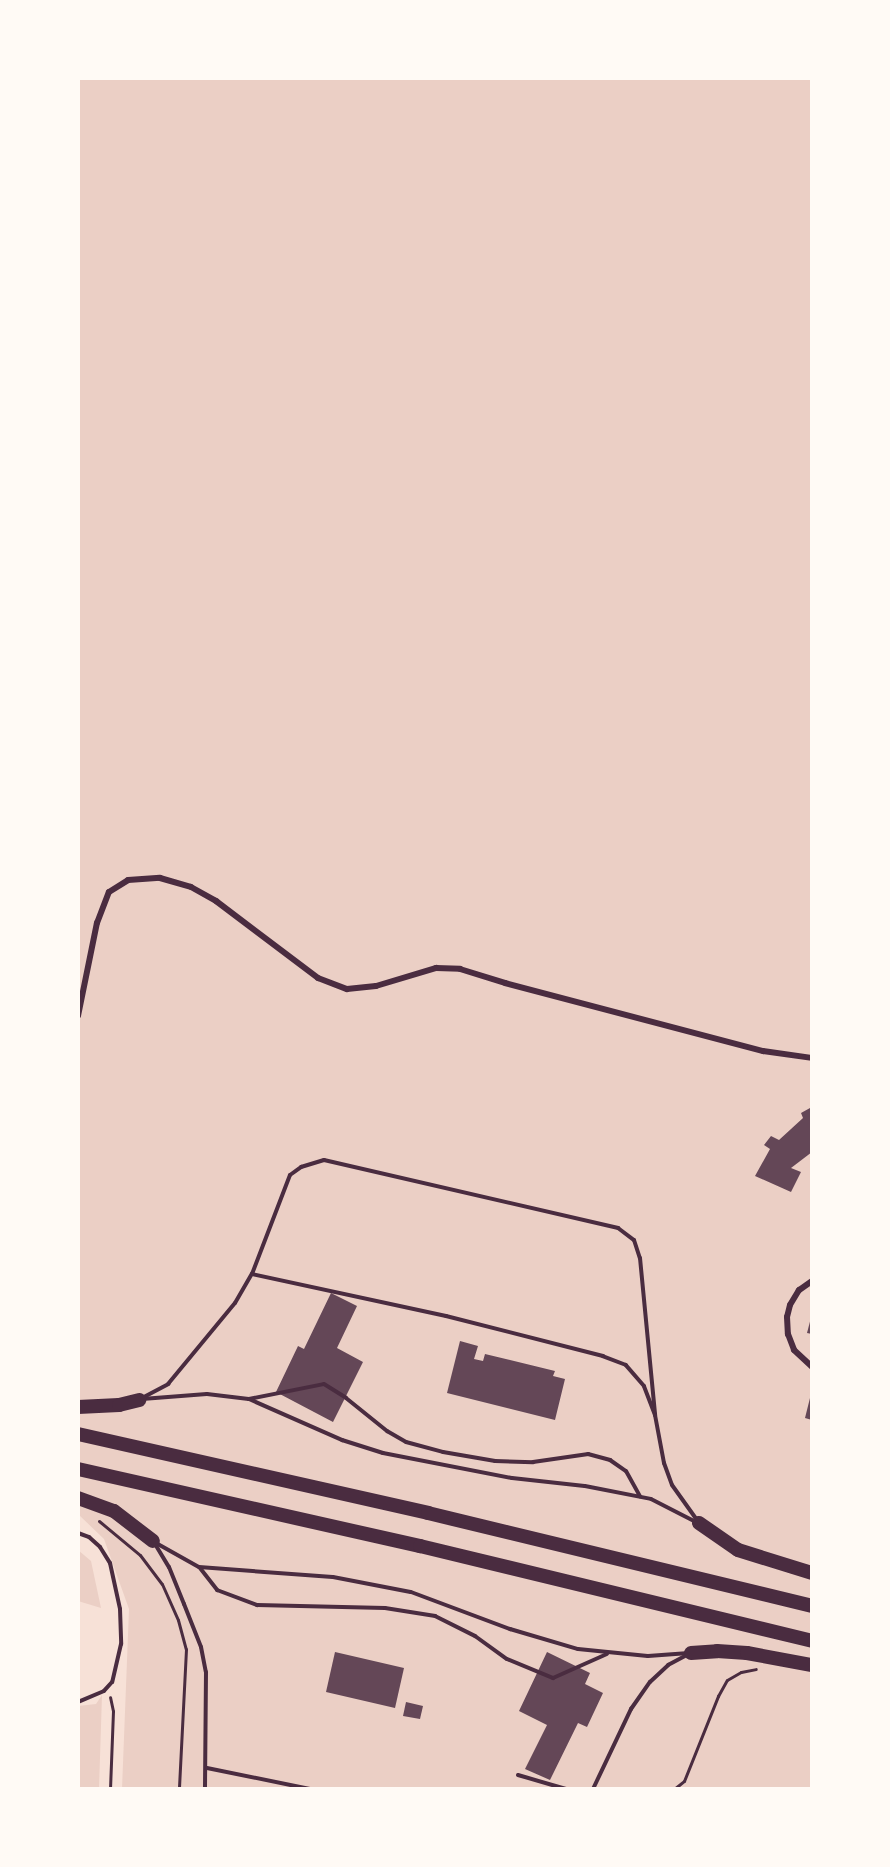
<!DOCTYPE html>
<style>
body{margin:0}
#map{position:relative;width:890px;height:1867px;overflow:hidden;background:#f7e1d7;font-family:"DM Sans",sans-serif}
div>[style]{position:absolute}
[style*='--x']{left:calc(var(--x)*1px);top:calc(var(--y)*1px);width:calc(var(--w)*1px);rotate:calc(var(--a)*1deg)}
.green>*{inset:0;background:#ebcfc5}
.building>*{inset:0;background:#644757}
.path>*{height:3px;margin:-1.5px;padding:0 1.5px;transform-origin:1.5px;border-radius:1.5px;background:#4a2c40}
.service>*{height:4px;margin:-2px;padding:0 2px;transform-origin:2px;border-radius:2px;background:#4a2c40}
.minor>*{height:6px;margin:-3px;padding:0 3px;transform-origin:3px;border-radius:3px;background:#4a2c40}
.motorway>*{height:14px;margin:-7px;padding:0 7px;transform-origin:7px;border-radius:7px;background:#4a2c40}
span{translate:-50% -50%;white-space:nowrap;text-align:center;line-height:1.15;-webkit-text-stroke:6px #fffaf5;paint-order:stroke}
.frame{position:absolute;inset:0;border:80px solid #fffaf5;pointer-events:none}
</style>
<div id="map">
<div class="green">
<i style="clip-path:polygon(78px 78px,812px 78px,812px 1789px,122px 1789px,129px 1609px,104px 1539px,78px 1514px)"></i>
<i style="clip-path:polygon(78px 1550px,91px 1561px,101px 1608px,78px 1601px)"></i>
<i style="clip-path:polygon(102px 1695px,99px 1789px,78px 1789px,78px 1706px,96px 1704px)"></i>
</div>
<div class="building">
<i style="clip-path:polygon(810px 1108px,812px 1152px,791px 1168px,801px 1172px,791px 1192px,755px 1176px,770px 1149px,764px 1145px,771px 1136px,779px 1140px,803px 1118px,801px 1113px)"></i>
<i style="clip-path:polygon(331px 1293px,357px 1306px,337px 1348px,363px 1362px,333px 1422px,276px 1392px,298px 1346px,304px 1349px)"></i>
<i style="clip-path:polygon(812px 1314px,812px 1334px,807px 1333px)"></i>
<i style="clip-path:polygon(460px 1341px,478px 1346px,474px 1359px,483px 1361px,485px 1354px,555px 1371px,553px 1376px,565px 1379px,555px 1420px,447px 1393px)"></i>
<i style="clip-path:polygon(812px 1390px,812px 1420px,805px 1418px)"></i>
<i style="clip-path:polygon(335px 1652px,404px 1668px,395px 1708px,326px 1692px)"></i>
<i style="clip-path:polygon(547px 1652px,590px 1673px,585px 1684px,603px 1693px,587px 1727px,578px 1723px,550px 1780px,525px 1769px,547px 1725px,519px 1711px)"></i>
<i style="clip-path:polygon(406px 1702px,423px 1706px,420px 1719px,403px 1716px)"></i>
</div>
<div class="path">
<i style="--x:99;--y:1521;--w:53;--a:39.7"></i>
<i style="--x:140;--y:1555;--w:36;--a:53"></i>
<i style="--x:162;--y:1584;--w:39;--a:66"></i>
<i style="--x:178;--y:1620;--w:30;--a:75"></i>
<i style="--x:186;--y:1649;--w:140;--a:92.9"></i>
<i style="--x:110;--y:1789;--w:78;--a:-87.8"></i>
<i style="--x:113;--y:1711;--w:14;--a:-102"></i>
<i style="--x:674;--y:1789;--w:13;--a:-39"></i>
<i style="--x:684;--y:1781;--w:92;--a:-68.2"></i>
<i style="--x:718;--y:1696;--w:18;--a:-61"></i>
<i style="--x:727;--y:1680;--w:16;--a:-30"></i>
<i style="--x:741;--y:1672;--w:15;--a:-11"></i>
</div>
<div class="service">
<i style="--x:142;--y:1398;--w:30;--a:-28"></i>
<i style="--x:168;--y:1384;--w:105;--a:-50.4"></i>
<i style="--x:235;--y:1303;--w:34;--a:-60"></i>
<i style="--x:252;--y:1274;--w:106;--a:-69"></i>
<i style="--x:290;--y:1175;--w:14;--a:-36"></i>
<i style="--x:301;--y:1167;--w:24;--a:-17"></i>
<i style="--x:324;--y:1160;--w:302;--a:13"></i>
<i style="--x:618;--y:1228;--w:20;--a:37"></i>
<i style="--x:634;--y:1240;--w:19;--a:72"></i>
<i style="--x:640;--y:1258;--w:158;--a:84.5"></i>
<i style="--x:655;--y:1415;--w:31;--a:-111"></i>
<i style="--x:644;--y:1386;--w:28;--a:-131"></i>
<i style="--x:626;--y:1365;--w:25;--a:-159"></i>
<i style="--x:603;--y:1356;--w:162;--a:-165.7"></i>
<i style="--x:446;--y:1316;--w:198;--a:-167.8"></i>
<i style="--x:142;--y:1399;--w:65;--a:-4.4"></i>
<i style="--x:207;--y:1394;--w:42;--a:6.8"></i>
<i style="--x:249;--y:1399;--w:102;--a:23.8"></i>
<i style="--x:342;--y:1440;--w:43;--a:17.6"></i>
<i style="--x:383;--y:1453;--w:131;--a:11"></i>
<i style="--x:512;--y:1478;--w:73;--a:6.3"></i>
<i style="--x:585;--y:1486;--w:67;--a:11.1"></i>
<i style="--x:651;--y:1499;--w:51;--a:27.1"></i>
<i style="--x:249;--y:1399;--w:76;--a:-11.3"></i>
<i style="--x:324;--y:1384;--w:26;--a:32"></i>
<i style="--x:346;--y:1398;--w:53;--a:38.8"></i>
<i style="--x:387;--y:1431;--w:22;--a:30"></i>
<i style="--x:406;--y:1442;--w:38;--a:15"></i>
<i style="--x:443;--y:1452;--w:53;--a:9.8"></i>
<i style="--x:495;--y:1461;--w:38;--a:2"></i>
<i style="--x:533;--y:1462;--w:56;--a:-8.3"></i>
<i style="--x:588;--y:1454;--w:23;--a:15"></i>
<i style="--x:610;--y:1460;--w:19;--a:35"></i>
<i style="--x:626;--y:1471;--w:29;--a:61"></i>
<i style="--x:655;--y:1415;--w:49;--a:79.4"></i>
<i style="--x:664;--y:1463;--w:23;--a:70"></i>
<i style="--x:672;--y:1485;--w:43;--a:54.5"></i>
<i style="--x:78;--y:1533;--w:12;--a:20"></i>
<i style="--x:89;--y:1537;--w:15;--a:42"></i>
<i style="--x:100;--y:1547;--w:19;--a:58"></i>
<i style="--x:110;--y:1563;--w:47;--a:77.7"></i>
<i style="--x:120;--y:1609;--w:35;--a:88"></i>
<i style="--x:121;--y:1644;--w:39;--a:103"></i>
<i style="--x:112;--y:1682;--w:12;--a:132"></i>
<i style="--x:104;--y:1691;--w:28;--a:157"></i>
<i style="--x:156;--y:1543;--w:49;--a:29.2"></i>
<i style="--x:199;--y:1567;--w:134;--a:4.3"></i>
<i style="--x:333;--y:1577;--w:79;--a:10.9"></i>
<i style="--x:411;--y:1592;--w:106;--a:20.5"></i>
<i style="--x:510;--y:1629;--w:71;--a:16.4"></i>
<i style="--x:578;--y:1649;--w:70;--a:5.7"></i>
<i style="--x:648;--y:1656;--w:41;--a:-4.2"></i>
<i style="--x:155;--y:1544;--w:27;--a:59"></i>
<i style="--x:169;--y:1567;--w:40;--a:68"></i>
<i style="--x:184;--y:1604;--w:46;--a:68.4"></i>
<i style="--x:201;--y:1647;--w:25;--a:79"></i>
<i style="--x:206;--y:1672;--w:117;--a:90.5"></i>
<i style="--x:200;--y:1568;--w:28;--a:52"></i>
<i style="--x:217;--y:1590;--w:43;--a:20.6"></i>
<i style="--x:257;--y:1605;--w:128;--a:1.3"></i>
<i style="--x:385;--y:1608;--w:51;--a:9.1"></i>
<i style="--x:435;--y:1616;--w:45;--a:26.6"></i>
<i style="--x:475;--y:1636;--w:39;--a:36"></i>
<i style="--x:507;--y:1659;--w:50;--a:22.4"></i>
<i style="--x:553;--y:1678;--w:59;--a:-24"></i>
<i style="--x:207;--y:1768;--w:105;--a:11.5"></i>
<i style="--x:518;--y:1775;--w:50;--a:16.3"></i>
<i style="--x:593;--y:1789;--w:89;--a:-64.6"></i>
<i style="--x:631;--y:1709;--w:33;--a:-55"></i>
<i style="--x:650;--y:1682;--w:25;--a:-43"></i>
<i style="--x:668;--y:1665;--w:24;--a:-28"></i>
</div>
<div class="minor">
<i style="--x:78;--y:1016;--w:95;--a:-78.5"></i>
<i style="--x:97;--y:923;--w:33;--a:-69"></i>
<i style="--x:109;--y:892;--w:22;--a:-32"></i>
<i style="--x:128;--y:880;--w:32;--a:-4"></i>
<i style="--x:160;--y:878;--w:32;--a:16"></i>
<i style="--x:191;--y:887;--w:29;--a:29"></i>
<i style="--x:216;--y:901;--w:128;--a:37"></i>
<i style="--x:318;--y:978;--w:31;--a:21"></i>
<i style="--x:347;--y:989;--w:29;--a:-6"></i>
<i style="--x:376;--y:986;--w:63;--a:-16.7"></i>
<i style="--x:436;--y:968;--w:24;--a:2"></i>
<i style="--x:460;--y:969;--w:47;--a:17.3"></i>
<i style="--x:505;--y:983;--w:267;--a:14.8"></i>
<i style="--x:763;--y:1051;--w:49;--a:8.1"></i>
<i style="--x:812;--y:1281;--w:16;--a:145"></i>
<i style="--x:799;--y:1290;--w:17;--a:121"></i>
<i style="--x:790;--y:1305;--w:12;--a:104"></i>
<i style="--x:787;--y:1317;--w:17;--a:87"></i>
<i style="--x:788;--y:1334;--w:17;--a:69"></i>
<i style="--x:794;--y:1350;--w:25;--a:43"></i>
</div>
<div class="motorway">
<i style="--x:78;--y:1407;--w:41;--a:-2.8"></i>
<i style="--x:119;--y:1405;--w:21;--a:-14"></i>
<i style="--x:78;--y:1434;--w:359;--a:12.7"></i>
<i style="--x:428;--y:1513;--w:395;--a:13.6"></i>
<i style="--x:78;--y:1469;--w:351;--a:12.7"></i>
<i style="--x:420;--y:1546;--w:403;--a:13.6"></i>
<i style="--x:78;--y:1498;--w:38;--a:20"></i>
<i style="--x:114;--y:1511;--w:49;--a:37.6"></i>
<i style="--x:699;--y:1523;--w:47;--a:34.7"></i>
<i style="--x:738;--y:1550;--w:77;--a:17.3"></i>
<i style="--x:691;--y:1653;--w:26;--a:-4"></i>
<i style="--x:717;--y:1651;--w:30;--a:4"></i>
<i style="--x:747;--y:1653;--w:66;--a:10.5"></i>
</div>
<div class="frame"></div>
</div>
